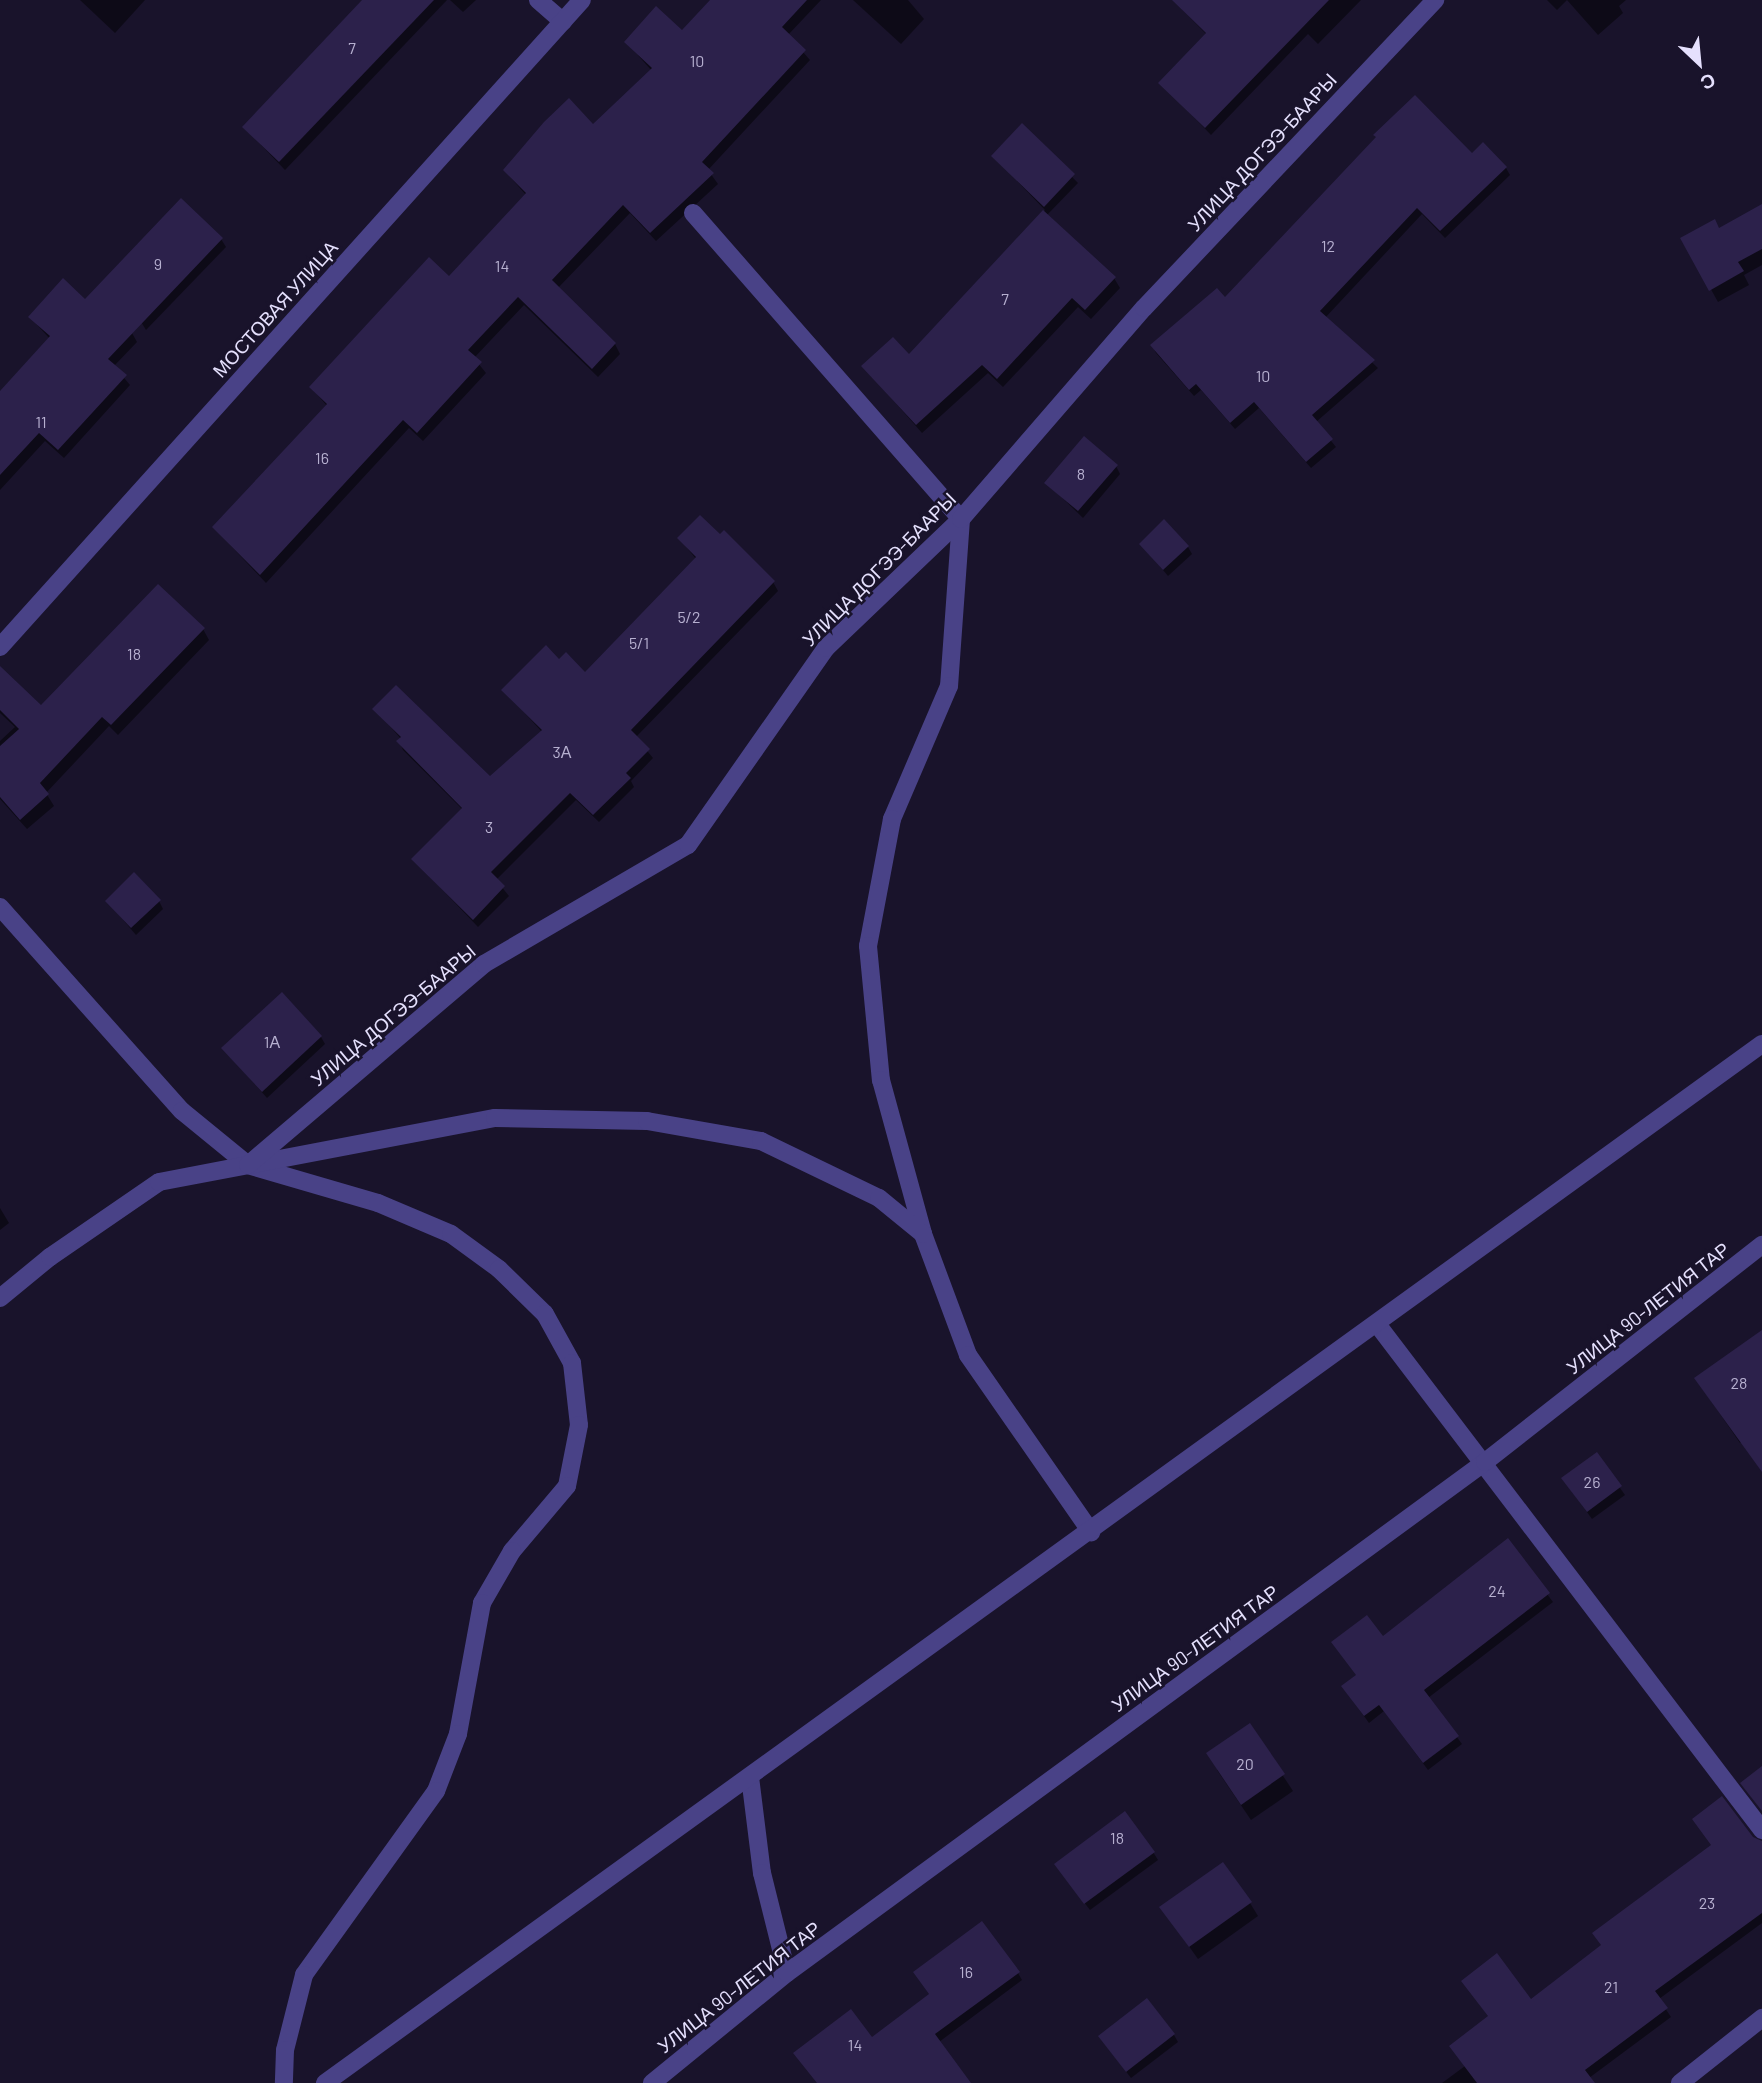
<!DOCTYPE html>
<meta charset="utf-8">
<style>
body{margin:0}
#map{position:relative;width:1762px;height:2083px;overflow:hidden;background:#19132b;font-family:Barlow,sans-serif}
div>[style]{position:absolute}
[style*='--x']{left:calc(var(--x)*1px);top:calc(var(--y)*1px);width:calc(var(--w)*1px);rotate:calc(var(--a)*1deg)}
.shadow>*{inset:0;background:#0007}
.building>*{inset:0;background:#2c214b}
.lane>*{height:18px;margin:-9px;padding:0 9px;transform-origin:9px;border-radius:9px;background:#494287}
.street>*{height:18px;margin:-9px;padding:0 9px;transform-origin:9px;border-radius:9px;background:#494287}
span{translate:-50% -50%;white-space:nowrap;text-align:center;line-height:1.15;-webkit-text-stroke:5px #19132b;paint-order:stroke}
.number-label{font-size:16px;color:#b7b0d0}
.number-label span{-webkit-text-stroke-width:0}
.street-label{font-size:19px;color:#e5e0fd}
.north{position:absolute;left:1664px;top:28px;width:70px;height:70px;-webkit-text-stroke:5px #19132b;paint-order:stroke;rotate:154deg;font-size:19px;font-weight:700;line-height:28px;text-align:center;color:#e5e0fd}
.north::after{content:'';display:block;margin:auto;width:24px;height:32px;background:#e5e0fd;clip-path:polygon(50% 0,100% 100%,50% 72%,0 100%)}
</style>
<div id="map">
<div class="shadow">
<i style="clip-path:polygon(80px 0,145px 0,115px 33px)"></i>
<i style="clip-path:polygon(365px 0,447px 0,285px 170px,244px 127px)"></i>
<i style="clip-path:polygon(450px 0,476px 0,463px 12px)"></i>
<i style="clip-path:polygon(712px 0,821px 0,788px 35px,810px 60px,708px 170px,718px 184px,656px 241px,630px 213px,558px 288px,615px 344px,620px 354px,598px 377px,524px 305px,474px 358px,486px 373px,423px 441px,409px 428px,266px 583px,214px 528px,327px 406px,311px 387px,449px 279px,526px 195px,505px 171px,593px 126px,652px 71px,626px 42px,682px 32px)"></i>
<i style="clip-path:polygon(853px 0,908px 0,924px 19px,901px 44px)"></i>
<i style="clip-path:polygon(1173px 0,1361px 0,1318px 44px,1308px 34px,1211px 135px,1161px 83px,1207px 35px)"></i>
<i style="clip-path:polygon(1547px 0,1626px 0,1619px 6px,1623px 13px,1598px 35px,1567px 0,1557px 10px)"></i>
<i style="clip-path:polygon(1022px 126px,1078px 183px,1047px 215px,1114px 278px,1120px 288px,1091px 319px,1078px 307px,1003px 387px,988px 373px,922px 433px,863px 366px,909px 357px,1045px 210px,993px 156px)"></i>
<i style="clip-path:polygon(1472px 155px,1506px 168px,1510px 175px,1445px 238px,1422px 214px,1325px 318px,1378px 368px,1316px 422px,1336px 447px,1311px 468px,1259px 408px,1235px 429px,1201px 390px,1194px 396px,1156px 353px,1152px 345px)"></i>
<i style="clip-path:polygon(1762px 206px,1762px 265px,1744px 275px,1749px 285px,1718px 302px,1683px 239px,1719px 230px)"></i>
<i style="clip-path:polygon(221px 239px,226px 247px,146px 330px,112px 274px)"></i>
<i style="clip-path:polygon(85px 301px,132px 333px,137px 342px,114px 366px,130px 385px,64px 458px,45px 441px,0 490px,0 393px,50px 339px,30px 317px)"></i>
<i style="clip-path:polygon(1116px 466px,1120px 474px,1083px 518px,1047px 483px)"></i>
<i style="clip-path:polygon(679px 538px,773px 582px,778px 591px,636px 737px,653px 758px,631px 781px,634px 787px,599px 822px,576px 800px,496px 880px,509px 896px,478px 927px,414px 860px,463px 810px,403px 750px,399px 741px,401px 739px,375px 709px,490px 779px,542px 732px,504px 690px,559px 661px,585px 674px,696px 559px)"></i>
<i style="clip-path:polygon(1141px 544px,1188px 547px,1192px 554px,1168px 576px)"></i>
<i style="clip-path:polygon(203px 629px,209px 640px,118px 735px,109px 726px,46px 793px,54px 806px,27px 829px,0 799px,0 741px,15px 727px,0 713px,0 668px,41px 708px)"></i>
<i style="clip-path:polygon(107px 901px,159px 901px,163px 909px,136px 935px)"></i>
<i style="clip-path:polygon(321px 1037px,325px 1044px,267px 1098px,223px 1048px)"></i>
<i style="clip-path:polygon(0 1208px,9px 1223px,0 1230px)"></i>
<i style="clip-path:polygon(1762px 1343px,1762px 1427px,1740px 1443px,1696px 1379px)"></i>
<i style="clip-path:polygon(1596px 1454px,1625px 1495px,1592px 1519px,1568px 1486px)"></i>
<i style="clip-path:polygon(1507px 1541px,1553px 1602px,1428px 1698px,1462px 1744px,1428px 1770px,1384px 1711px,1369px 1723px,1348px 1694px,1383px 1639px)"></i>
<i style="clip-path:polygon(1250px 1726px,1293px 1791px,1251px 1820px,1217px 1770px)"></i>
<i style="clip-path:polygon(1752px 1839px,1762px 1843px,1762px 1923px,1659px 1999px,1671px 2017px,1589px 2078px,1592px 2083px,1442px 2083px,1465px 2066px,1531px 2001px)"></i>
<i style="clip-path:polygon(1153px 1852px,1158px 1860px,1090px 1910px,1061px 1872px)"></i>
<i style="clip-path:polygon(1250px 1903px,1258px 1916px,1198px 1959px,1161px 1907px)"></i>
<i style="clip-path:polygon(1018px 1973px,1022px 1980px,939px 2042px,969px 2083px,817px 2083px)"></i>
<i style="clip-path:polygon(1174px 2035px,1178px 2042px,1131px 2078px,1105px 2044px)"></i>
</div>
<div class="building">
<i style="clip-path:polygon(362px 0,434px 0,279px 162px,242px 127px)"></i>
<i style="clip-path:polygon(710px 0,807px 0,782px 27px,806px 50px,702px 162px,714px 173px,650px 233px,623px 205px,552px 280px,616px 343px,592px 369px,518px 297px,468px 350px,482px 362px,417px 433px,403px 420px,260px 575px,212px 527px,327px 404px,309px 387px,429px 257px,449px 276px,526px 193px,503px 170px,544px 122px,569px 98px,593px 124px,652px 68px,624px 42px,656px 6px,682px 30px)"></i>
<i style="clip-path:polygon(1172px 0,1329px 0,1205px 128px,1158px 83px,1206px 33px)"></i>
<i style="clip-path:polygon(1415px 95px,1472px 153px,1483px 142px,1507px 167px,1440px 231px,1417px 208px,1320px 311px,1375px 360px,1312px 415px,1333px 439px,1306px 462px,1254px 402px,1230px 423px,1196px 384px,1189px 390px,1150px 345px,1217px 288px,1225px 297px,1376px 137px,1373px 135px)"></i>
<i style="clip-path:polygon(1022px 123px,1075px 174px,1044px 207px,991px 156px)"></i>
<i style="clip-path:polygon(181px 198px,223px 238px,108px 359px,127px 375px,58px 450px,39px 433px,0 475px,0 391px,50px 336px,28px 317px,63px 278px,85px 299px)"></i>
<i style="clip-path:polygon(1762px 204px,1762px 249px,1738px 262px,1744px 271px,1709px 291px,1680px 238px,1715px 219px,1719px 228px)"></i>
<i style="clip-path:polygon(1043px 210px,1116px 277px,1085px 310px,1072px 298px,997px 379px,982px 365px,916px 425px,861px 366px,893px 337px,909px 354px)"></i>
<i style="clip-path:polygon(1084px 436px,1118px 465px,1078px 511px,1044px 483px)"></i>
<i style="clip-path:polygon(700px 515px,720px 534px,724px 530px,775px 581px,631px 730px,650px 749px,626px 773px,631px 778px,593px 815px,570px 793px,491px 872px,505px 886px,473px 920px,411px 859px,462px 808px,396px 741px,401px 737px,372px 709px,396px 685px,490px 776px,542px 730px,501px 690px,546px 645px,559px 659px,566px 652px,585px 672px,696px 557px,677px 538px)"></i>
<i style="clip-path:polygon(1164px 519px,1189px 546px,1163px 570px,1139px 544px)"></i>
<i style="clip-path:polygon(158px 584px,205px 628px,111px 725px,102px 717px,40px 783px,49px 794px,20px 820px,0 797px,0 746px,19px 729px,0 710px,0 666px,41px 705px)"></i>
<i style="clip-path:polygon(134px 872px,161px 900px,131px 928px,105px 901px)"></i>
<i style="clip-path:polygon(282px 992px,322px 1036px,262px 1092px,221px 1048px)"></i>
<i style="clip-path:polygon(1762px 1330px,1762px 1472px,1694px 1378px)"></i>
<i style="clip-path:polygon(1597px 1452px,1622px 1486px,1587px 1512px,1561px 1478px)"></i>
<i style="clip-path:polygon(1508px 1538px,1550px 1593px,1424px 1690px,1459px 1736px,1423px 1763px,1379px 1705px,1364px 1716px,1341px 1686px,1356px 1675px,1331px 1642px,1367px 1615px,1383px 1636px)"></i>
<i style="clip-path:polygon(1250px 1723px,1285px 1774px,1241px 1805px,1206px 1753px)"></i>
<i style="clip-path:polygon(1762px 1766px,1762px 1811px,1740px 1783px)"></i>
<i style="clip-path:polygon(1722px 1796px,1753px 1837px,1762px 1841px,1762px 1913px,1655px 1991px,1668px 2008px,1585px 2070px,1595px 2083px,1477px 2083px,1449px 2046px,1488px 2016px,1461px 1981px,1497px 1953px,1531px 1999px,1601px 1945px,1592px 1933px,1711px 1845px,1692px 1819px)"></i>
<i style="clip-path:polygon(1125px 1811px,1155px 1852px,1084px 1904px,1054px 1864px)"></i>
<i style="clip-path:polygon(1223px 1862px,1252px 1902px,1189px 1947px,1159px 1907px)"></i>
<i style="clip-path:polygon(982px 1921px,1020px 1972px,935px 2034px,971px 2083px,817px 2083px,793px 2053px,851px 2009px,872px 2037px,929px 1994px,913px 1972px)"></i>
<i style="clip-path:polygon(1147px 1998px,1175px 2034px,1126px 2072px,1098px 2036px)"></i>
</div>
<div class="lane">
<i style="--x:693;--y:213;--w:407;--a:48.8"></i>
<i style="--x:961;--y:519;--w:167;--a:94.1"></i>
<i style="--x:949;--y:686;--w:145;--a:113.2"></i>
<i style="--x:892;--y:819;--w:129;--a:100.7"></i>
<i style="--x:868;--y:946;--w:135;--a:84.5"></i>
<i style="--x:881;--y:1080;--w:160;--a:74.7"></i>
<i style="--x:923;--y:1234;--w:129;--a:69.6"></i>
<i style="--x:968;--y:1355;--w:216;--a:55.2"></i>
<i style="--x:0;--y:907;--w:273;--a:48.3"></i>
<i style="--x:182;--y:1111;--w:85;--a:39.3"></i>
<i style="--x:248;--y:1165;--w:135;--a:16.3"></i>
<i style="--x:378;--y:1203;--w:79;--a:23"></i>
<i style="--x:451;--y:1234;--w:59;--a:36.1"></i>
<i style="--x:499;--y:1269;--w:64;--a:44.4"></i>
<i style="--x:545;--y:1314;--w:56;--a:61.1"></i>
<i style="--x:572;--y:1363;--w:62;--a:83.6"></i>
<i style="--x:579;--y:1425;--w:62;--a:101.1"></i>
<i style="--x:567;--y:1486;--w:85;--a:130.2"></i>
<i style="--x:512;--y:1551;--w:60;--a:120"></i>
<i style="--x:482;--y:1603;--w:133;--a:100.4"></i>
<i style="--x:458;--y:1734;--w:61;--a:111.1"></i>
<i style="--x:436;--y:1791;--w:226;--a:125.7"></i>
<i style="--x:304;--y:1975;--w:77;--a:104.2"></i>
<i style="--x:285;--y:2050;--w:33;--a:92"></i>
<i style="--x:0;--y:1298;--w:65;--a:-39.4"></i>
<i style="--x:50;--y:1257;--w:132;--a:-34.5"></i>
<i style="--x:159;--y:1182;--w:342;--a:-10.8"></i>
<i style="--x:495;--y:1118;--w:152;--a:1.1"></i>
<i style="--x:647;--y:1121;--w:116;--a:10"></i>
<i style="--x:761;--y:1141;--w:131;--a:25.8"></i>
<i style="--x:879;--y:1198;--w:57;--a:39.3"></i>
<i style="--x:1377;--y:1324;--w:636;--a:52.73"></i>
</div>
<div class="street">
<i style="--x:538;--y:0;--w:33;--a:41"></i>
<i style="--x:0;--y:647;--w:870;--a:-48.03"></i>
<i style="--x:248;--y:1165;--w:310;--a:-40.4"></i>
<i style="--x:484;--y:964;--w:236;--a:-30.3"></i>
<i style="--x:688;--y:845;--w:241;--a:-55"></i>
<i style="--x:826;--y:648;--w:187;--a:-43.7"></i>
<i style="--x:961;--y:519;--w:279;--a:-49.1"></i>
<i style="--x:1144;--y:308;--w:424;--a:-46.6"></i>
<i style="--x:750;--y:1777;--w:97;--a:82.9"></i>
<i style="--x:762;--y:1873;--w:103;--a:76"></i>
<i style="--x:325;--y:2083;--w:1773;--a:-35.87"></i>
<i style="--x:652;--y:2083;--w:174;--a:-39.2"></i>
<i style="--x:787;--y:1973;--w:865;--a:-36.21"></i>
<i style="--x:1485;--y:1462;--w:352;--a:-38.1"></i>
<i style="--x:1680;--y:2083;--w:105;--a:-38.4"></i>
</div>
<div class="number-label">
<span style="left:352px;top:48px">7</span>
<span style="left:697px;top:61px">10</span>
<span style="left:1328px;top:246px">12</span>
<span style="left:158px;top:264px">9</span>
<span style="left:502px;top:266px">14</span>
<span style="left:1005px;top:299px">7</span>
<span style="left:1263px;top:376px">10</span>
<span style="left:41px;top:422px">11</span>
<span style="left:322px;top:458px">16</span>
<span style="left:1081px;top:474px">8</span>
<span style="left:689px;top:617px">5/2</span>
<span style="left:639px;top:643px">5/1</span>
<span style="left:134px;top:654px">18</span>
<span style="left:562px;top:752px">3А</span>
<span style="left:489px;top:827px">3</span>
<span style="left:272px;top:1042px">1А</span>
<span style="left:1739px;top:1383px">28</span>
<span style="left:1592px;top:1482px">26</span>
<span style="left:1497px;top:1591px">24</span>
<span style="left:1245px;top:1764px">20</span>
<span style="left:1117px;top:1838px">18</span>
<span style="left:1707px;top:1903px">23</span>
<span style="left:966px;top:1972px">16</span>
<span style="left:1611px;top:1987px">21</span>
<span style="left:855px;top:2045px">14</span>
</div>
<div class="street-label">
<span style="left:1262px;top:152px;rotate:-47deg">УЛИЦА ДОГЭЭ-БААРЫ</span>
<span style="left:275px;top:309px;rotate:-48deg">МОСТОВАЯ УЛИЦА</span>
<span style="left:879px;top:569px;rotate:-45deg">УЛИЦА ДОГЭЭ-БААРЫ</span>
<span style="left:393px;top:1015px;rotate:-40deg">УЛИЦА ДОГЭЭ-БААРЫ</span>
<span style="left:1648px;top:1308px;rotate:-38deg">УЛИЦА 90-ЛЕТИЯ ТАР</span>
<span style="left:1195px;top:1648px;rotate:-36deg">УЛИЦА 90-ЛЕТИЯ ТАР</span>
<span style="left:739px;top:1987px;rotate:-38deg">УЛИЦА 90-ЛЕТИЯ ТАР</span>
</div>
<div class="north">С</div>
</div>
